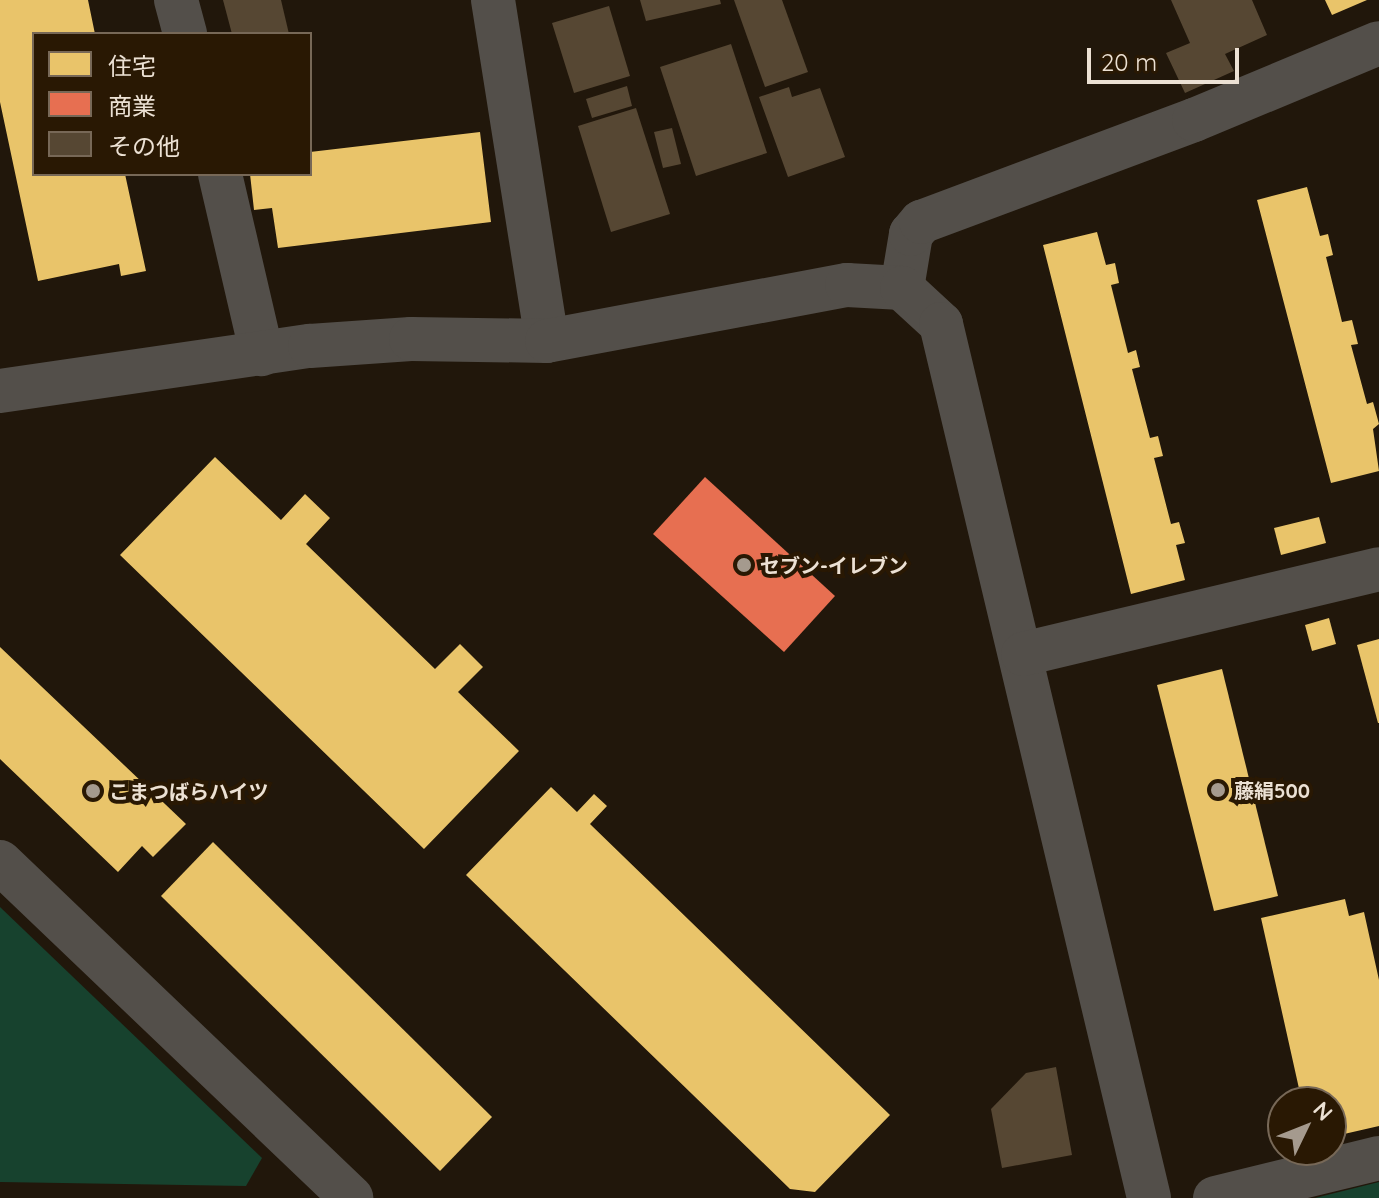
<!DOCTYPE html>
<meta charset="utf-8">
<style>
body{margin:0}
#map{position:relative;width:1379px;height:1198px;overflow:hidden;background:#21170b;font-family:Quicksand,"Noto Sans JP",sans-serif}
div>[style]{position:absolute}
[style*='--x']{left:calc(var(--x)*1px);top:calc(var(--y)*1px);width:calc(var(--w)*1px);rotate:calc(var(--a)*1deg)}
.green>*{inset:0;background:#17422e}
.homes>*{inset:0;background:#e9c46a}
.shops>*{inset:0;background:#e76f51}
.building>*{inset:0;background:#564733}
.minor>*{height:44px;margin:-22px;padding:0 22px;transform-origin:22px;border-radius:22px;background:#534f4a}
.dots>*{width:22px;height:22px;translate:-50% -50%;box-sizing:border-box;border:4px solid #291803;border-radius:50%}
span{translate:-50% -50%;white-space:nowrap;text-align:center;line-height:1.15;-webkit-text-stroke:8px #291803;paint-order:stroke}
.poi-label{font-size:20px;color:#ece1d4;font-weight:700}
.left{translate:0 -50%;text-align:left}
.legend{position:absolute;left:32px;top:32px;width:280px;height:144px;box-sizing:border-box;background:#291803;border:2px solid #776857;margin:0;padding:10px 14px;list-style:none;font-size:24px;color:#ece1d4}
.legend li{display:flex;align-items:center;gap:16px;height:40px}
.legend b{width:40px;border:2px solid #776857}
.north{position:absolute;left:1267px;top:1086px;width:80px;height:80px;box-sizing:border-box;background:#291803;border:2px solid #776857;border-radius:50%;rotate:47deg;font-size:22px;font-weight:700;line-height:32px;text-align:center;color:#ece1d4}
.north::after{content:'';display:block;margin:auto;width:28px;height:36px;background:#a59a8e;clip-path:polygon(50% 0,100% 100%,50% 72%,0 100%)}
.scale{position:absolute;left:1087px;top:48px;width:152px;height:36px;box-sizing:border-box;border:4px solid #ece1d4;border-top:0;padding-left:10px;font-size:24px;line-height:28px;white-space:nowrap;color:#ece1d4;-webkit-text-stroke:6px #291803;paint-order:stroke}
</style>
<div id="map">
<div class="green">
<i style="clip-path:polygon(0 907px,262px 1158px,246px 1186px,0 1182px)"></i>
<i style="clip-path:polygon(1379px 1182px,1379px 1198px,1315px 1198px)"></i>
</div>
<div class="homes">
<i style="clip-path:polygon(0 0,88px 0,95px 34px,34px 34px,34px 174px,125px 174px,146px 271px,121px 276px,119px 264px,38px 281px,0 102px)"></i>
<i style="clip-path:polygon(1325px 0,1367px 0,1332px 15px)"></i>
<i style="clip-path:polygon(480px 132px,491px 222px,278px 248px,272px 208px,254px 210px,250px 174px,310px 174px,310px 152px)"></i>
<i style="clip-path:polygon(1307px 187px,1320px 236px,1328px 234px,1333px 255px,1326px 257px,1342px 322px,1352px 320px,1358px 344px,1351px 345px,1367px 404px,1373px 402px,1379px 424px,1373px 429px,1379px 471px,1331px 483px,1257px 200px)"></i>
<i style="clip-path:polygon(1097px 232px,1106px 265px,1115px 263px,1119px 283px,1111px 285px,1128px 353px,1136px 350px,1140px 367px,1132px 369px,1150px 438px,1158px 436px,1163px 456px,1154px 458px,1171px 524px,1179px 522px,1185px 543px,1176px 545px,1185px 580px,1131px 594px,1043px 245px)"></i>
<i style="clip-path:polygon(215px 457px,281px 520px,305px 494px,330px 518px,306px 544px,435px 669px,460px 644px,483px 667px,458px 692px,519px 751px,424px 849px,120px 555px)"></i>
<i style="clip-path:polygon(1319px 517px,1326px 543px,1281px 555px,1274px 528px)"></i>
<i style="clip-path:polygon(1329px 618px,1336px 644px,1312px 651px,1305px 625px)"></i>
<i style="clip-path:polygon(1379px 639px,1379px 723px,1378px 723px,1357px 645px)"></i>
<i style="clip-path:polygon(0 647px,186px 824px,153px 857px,142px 846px,118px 872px,0 759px)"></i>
<i style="clip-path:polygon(1222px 669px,1278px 896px,1214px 911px,1157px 685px)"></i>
<i style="clip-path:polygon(551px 787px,577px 812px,594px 794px,607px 806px,590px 824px,890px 1115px,815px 1192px,790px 1189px,466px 875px)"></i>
<i style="clip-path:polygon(213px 842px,492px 1117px,440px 1171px,161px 896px)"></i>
<i style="clip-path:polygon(1345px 899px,1349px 916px,1364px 912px,1379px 980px,1379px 1126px,1331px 1137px,1331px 1102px,1302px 1102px,1261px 918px)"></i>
</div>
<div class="shops">
<i style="clip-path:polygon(705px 477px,835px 596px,784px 652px,653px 534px)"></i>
</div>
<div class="building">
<i style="clip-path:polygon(223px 0,281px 0,289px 34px,232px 34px)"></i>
<i style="clip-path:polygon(640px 0,720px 0,721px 4px,646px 21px)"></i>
<i style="clip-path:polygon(734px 0,782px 0,808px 72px,765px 87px)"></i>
<i style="clip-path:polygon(1171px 0,1252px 0,1267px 35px,1225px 54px,1234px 71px,1185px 93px,1166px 53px,1190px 43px)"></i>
<i style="clip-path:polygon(609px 6px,630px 76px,574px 93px,552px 23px)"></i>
<i style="clip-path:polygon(731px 44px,767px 153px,696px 176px,660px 67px)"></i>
<i style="clip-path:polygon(627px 86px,632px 106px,592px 118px,586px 99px)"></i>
<i style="clip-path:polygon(789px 87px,792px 97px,820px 88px,845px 157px,788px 177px,759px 97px)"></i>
<i style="clip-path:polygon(636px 108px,670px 214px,611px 232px,578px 126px)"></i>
<i style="clip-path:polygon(672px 128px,681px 164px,663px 168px,654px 132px)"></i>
<i style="clip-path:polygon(1056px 1067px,1072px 1155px,1002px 1168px,991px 1109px,1026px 1073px)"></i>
</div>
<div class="minor">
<i style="--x:176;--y:0;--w:35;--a:75"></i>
<i style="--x:493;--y:0;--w:345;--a:81"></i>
<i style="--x:220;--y:174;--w:185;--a:76.9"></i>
<i style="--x:902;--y:288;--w:55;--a:-80.5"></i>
<i style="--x:911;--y:234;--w:16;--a:-50"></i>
<i style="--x:921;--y:222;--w:291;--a:-20.5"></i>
<i style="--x:1194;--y:120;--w:200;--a:-22.6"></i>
<i style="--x:0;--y:391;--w:313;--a:-8.3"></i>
<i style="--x:310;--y:346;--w:101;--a:-4"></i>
<i style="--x:411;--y:339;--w:136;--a:0.8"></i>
<i style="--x:547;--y:341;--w:305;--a:-10.6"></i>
<i style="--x:847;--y:285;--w:55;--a:3.1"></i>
<i style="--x:902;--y:288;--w:53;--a:42.7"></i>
<i style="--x:941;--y:324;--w:898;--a:76.61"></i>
<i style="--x:1023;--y:654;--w:366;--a:-13.4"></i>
<i style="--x:0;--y:862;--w:486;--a:43.7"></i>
<i style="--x:1215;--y:1198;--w:169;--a:-13.7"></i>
</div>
<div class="dots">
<i style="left:744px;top:565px;background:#a59a8e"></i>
<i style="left:1218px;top:790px;background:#a59a8e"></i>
<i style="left:93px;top:791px;background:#a59a8e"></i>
</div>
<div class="poi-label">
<span class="left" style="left:760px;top:565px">セブン-イレブン</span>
<span class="left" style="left:1234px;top:790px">藤絹500</span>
<span class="left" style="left:109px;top:791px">こまつばらハイツ</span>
</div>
<ul class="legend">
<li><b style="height:22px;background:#e9c46a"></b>住宅</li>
<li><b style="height:22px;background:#e76f51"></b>商業</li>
<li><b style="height:22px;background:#564733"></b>その他</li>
</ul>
<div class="north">N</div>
<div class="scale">20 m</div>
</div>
